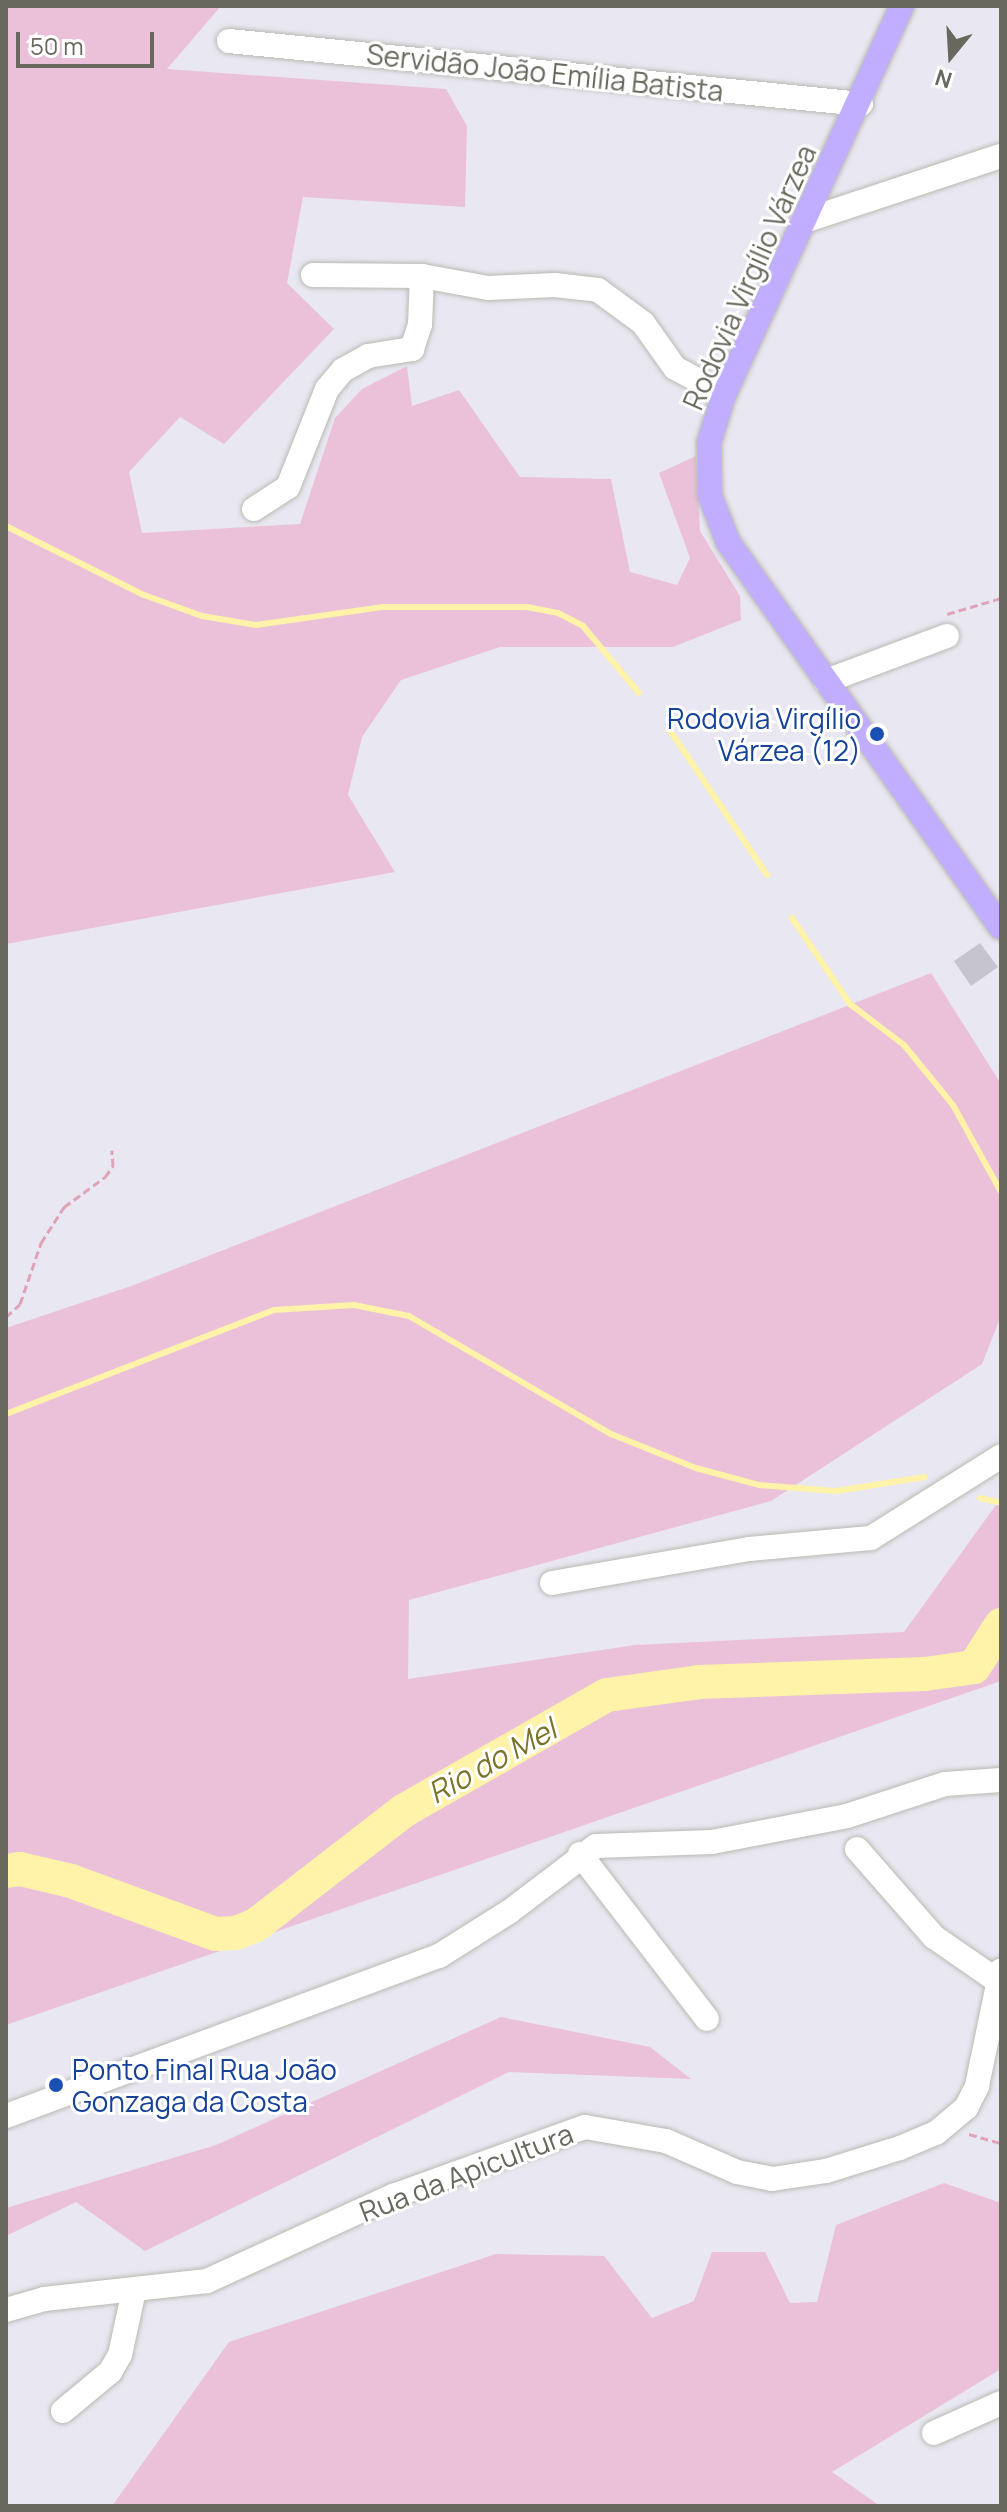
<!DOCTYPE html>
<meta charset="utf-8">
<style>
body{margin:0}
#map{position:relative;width:1007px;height:2512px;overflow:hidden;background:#e9e7f1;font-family:Manrope,sans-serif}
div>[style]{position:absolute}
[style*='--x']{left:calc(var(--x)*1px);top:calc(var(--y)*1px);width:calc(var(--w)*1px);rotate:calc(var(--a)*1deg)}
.green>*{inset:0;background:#ebc1da}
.stream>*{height:6px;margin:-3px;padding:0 3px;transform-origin:3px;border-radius:3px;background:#fff2a9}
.river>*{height:34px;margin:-17px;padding:0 17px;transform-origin:17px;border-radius:17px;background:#fff2a9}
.building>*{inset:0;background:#c6c5cf}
.path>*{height:3px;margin-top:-1.5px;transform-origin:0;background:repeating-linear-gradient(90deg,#dea3b6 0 8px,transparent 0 12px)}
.roads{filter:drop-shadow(0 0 2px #b9bab2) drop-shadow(0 0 2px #b9bab2)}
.minor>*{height:24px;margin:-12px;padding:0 12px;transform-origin:12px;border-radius:12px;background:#fff}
.major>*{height:24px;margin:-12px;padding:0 12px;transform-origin:12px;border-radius:12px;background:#c2aeff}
.dots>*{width:22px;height:22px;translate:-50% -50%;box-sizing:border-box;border:4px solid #fff;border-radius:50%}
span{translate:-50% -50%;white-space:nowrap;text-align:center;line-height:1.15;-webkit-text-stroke:6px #fff;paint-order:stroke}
.street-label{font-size:28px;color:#68685e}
.transit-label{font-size:28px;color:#164399}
.right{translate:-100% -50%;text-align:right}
.left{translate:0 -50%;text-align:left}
.water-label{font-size:30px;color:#7a732a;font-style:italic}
.frame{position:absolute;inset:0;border:8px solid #68685e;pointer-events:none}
.north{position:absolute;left:911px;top:16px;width:80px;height:80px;-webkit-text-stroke:6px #fff;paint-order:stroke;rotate:198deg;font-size:22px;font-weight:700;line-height:32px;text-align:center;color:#68685e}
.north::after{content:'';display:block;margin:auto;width:28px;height:36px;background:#68685e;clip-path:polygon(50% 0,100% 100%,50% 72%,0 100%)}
.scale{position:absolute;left:16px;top:32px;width:138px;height:36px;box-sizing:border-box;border:4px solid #68685e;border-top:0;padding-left:10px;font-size:24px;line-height:28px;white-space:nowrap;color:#68685e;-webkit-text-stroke:6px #fff;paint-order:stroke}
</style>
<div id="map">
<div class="green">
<i style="clip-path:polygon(6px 6px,221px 6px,167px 69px,446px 89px,467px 126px,465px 207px,303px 197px,287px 283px,334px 329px,224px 444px,180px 417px,129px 472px,142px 533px,300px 524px,335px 418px,362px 389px,407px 366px,412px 406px,459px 390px,520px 477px,611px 479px,630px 572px,677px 585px,690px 558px,659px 473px,696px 456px,700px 531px,740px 596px,741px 620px,673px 647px,500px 647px,401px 680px,362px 737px,348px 795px,395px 872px,6px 944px)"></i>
<i style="clip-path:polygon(931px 973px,1001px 1084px,1001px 1316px,982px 1364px,771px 1501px,409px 1600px,408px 1679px,635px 1645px,904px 1632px,1001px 1498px,1001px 1681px,6px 2025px,6px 1328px,134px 1285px)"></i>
<i style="clip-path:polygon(501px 2017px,650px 2047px,691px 2079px,509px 2072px,145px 2251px,76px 2202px,6px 2236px,6px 2208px,216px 2145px)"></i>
<i style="clip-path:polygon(944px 2183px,1001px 2203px,1001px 2369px,832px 2472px,880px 2506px,112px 2506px,229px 2342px,496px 2254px,604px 2256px,652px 2318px,694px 2301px,712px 2252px,765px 2252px,790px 2303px,817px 2302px,836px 2225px)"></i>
</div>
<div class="stream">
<i style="--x:6;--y:526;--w:154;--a:26.6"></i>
<i style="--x:144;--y:595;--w:62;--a:19.9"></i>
<i style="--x:202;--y:616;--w:55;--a:9.5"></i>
<i style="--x:256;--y:625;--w:127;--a:-8.1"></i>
<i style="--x:382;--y:607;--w:145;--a:0"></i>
<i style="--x:527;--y:607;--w:32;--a:11"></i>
<i style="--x:558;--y:613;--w:28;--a:27"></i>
<i style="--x:583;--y:626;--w:87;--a:50.1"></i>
<i style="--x:669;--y:729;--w:176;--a:56.1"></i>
<i style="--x:792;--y:918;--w:104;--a:56"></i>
<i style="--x:850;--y:1004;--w:68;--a:37.2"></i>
<i style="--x:904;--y:1045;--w:77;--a:50.8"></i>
<i style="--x:953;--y:1105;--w:99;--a:61.1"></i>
<i style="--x:6;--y:1414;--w:287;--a:-21.2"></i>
<i style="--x:274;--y:1310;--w:80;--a:-3.6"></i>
<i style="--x:354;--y:1305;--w:56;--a:11.3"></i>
<i style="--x:409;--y:1316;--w:234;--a:30.3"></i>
<i style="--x:611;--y:1434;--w:92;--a:21.8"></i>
<i style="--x:696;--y:1468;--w:65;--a:15.1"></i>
<i style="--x:759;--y:1485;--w:77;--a:4.5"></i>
<i style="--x:836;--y:1491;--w:90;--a:-8.9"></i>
<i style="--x:980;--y:1498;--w:22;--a:13"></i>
</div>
<div class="river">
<i style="--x:6;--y:1871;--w:14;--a:-8"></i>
<i style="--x:20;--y:1869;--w:52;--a:13.2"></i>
<i style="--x:71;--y:1881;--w:154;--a:20.1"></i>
<i style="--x:216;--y:1934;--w:20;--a:-3"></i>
<i style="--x:236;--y:1933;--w:22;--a:-22"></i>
<i style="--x:256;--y:1925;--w:188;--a:-37.7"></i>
<i style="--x:405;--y:1810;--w:232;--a:-29.7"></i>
<i style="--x:607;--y:1695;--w:93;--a:-8"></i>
<i style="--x:699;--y:1682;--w:226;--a:-2"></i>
<i style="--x:925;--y:1674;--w:49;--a:-8.1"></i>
<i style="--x:974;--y:1667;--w:50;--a:-57.3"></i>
</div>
<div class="building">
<i style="clip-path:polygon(980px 943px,998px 967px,971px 986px,954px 961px)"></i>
</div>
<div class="path">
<i style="--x:947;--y:614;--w:56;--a:-16.5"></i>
<i style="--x:6;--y:1317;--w:19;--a:-43"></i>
<i style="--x:20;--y:1304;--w:65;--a:-71"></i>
<i style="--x:41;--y:1243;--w:43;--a:-57.4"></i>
<i style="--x:64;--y:1207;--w:51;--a:-36.2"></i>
<i style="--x:105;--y:1177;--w:14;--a:-54"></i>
<i style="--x:113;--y:1166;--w:16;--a:-94"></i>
<i style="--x:969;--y:2134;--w:33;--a:16"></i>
</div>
<div class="roads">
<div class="minor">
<i style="--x:229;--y:41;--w:635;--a:5.69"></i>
<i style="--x:804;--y:221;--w:207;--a:-18.3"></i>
<i style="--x:313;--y:275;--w:109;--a:0.5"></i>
<i style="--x:422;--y:276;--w:67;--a:10.3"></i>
<i style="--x:488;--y:288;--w:67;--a:-2.6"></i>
<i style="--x:555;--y:285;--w:43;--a:6.6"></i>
<i style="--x:598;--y:290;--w:56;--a:36.3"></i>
<i style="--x:643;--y:323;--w:55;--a:54.6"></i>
<i style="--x:675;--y:368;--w:55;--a:28"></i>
<i style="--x:254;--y:509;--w:40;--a:-32.9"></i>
<i style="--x:288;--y:487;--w:105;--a:-68.3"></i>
<i style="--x:327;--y:389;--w:25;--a:-50"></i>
<i style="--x:343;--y:370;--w:29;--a:-29"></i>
<i style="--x:368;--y:356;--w:45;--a:-9"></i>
<i style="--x:412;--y:349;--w:25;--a:-72"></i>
<i style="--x:420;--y:325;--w:49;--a:-87.7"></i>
<i style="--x:826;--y:681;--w:129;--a:-20.4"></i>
<i style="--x:552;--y:1583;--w:200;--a:-9.8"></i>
<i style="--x:749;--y:1549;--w:122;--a:-5.2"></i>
<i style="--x:871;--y:1538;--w:154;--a:-32.2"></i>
<i style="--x:857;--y:1849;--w:117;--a:48.8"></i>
<i style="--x:934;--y:1937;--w:75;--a:34.7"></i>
<i style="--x:580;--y:1854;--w:208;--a:52.4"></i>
<i style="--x:6;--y:2116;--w:462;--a:-20.3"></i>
<i style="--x:439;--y:1956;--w:83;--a:-32.2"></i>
<i style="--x:509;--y:1912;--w:109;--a:-37.2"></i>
<i style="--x:596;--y:1846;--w:116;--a:-2"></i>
<i style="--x:712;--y:1842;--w:137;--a:-10.9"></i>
<i style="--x:847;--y:1816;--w:103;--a:-18.1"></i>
<i style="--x:945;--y:1784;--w:56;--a:-4.1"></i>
<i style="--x:6;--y:2310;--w:40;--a:-16"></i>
<i style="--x:44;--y:2299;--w:164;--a:-6.3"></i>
<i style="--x:207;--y:2281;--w:205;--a:-24.6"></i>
<i style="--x:393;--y:2196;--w:204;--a:-19.8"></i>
<i style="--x:585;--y:2127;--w:82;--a:9.8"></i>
<i style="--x:666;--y:2141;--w:77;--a:23.6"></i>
<i style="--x:737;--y:2172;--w:36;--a:11"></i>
<i style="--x:772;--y:2179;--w:55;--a:-8.4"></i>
<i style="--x:826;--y:2171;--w:77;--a:-17.3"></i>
<i style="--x:900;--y:2148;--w:39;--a:-23"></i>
<i style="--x:936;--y:2133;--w:39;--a:-40"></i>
<i style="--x:966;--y:2108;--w:25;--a:-63"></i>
<i style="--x:977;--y:2086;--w:118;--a:-78.3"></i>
<i style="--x:63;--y:2411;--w:61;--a:-39.7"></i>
<i style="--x:110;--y:2372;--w:20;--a:-60"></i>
<i style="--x:120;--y:2355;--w:66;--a:-77.8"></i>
<i style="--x:934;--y:2433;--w:73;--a:-24.1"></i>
</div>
<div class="major">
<i style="--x:902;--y:6;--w:427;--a:114.6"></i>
<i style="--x:724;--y:394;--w:51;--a:107"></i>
<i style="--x:709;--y:443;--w:53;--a:88.9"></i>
<i style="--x:710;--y:496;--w:49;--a:68.6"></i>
<i style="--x:728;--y:542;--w:472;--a:54.7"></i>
</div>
</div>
<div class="dots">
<i style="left:877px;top:734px;background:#1a4fb4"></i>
<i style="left:56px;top:2085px;background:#1a4fb4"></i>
</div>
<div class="street-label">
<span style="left:545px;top:72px;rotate:6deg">Servidão João Emília Batista</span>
<span style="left:749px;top:277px;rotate:-66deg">Rodovia Virgílio Várzea</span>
<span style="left:466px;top:2172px;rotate:-21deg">Rua da Apicultura</span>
</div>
<div class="transit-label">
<span class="right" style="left:861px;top:734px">Rodovia Virgílio<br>Várzea (12)</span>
<span class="left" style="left:72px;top:2085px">Ponto Final Rua João<br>Gonzaga da Costa</span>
</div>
<div class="water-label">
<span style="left:492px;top:1761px;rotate:-29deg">Rio do Mel</span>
</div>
<div class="frame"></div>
<div class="north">N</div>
<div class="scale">50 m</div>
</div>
